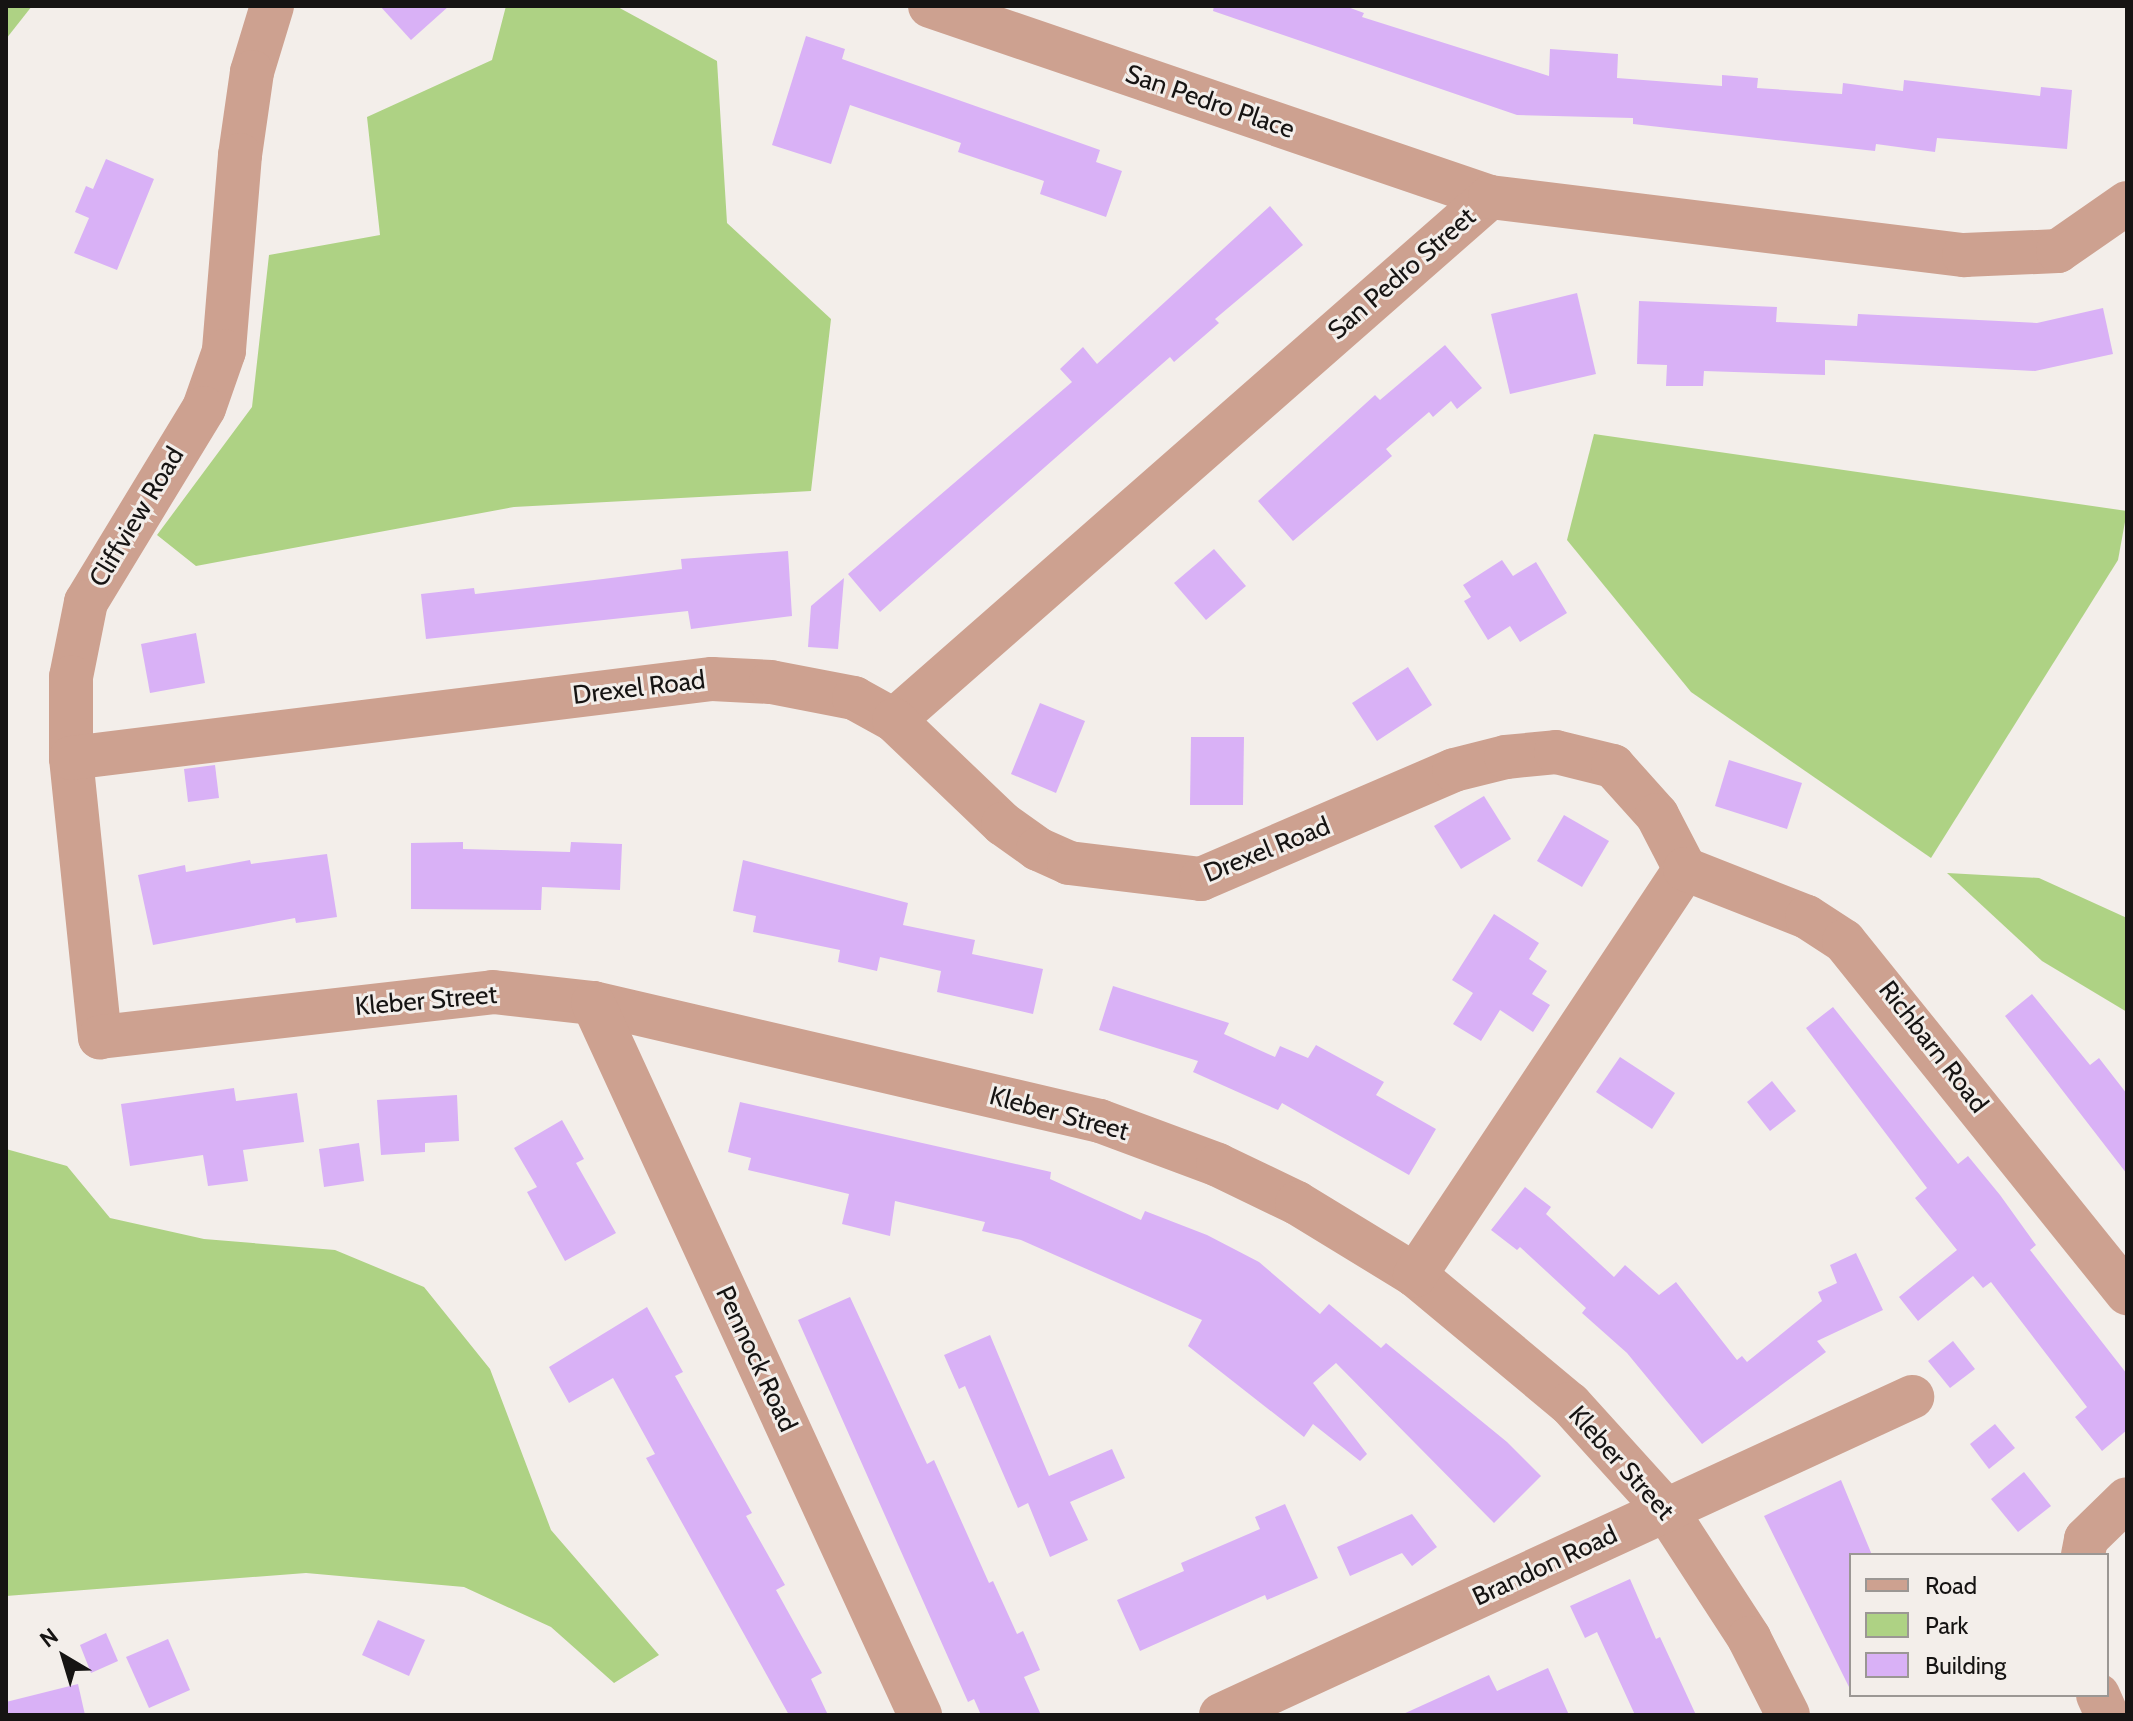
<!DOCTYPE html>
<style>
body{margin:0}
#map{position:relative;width:2133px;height:1721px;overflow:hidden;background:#f3eeea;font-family:Cabin,sans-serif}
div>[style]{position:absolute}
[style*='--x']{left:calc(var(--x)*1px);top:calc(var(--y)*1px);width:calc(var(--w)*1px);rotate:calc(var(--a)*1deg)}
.green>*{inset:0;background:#aed284}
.building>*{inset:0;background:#d9b1f6}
.minor>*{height:44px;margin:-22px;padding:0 22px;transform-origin:22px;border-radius:22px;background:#cda190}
span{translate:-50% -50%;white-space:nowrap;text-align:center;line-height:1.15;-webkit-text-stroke:6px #f3eeea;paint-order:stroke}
.street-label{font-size:26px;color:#161413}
.frame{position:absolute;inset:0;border:8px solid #161413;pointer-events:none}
.legend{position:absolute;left:1849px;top:1553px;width:260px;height:144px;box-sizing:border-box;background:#f3eeea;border:2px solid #9b9794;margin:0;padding:10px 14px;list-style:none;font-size:24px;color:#161413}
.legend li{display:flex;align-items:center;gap:16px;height:40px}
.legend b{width:40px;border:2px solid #9b9794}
.north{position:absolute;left:24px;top:1617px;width:80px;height:80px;-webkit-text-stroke:6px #f3eeea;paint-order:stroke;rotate:322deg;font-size:22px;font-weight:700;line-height:32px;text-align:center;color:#161413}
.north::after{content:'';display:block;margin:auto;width:28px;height:36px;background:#161413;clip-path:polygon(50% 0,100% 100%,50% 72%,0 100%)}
</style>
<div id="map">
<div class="green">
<i style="clip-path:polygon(6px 6px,32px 6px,6px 39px)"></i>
<i style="clip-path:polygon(506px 6px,616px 6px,717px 61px,727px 223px,831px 319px,811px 491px,514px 507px,196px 566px,157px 535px,252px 407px,269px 255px,380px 235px,367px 117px,492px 60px)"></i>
<i style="clip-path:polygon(1594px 434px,2127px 511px,2118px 560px,1931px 858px,1691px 692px,1567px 540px)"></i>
<i style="clip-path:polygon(1947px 873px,2039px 878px,2127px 918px,2127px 1012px,2042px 961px)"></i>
<i style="clip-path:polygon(6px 1149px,67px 1166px,110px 1218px,204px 1239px,335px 1250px,424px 1287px,490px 1369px,551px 1530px,659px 1655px,614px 1683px,551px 1627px,464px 1587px,306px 1573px,6px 1596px)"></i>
</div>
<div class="building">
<i style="clip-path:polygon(380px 6px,449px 6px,411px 40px)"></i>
<i style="clip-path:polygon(1214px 6px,1345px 6px,1364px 13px,1362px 17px,1549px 76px,1550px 49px,1618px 54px,1617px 78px,1722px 86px,1722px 75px,1758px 78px,1757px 88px,1842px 94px,1843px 83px,1903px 91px,1904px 80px,2040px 96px,2041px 87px,2072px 90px,2067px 149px,1937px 138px,1935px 152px,1876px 144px,1875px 151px,1633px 124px,1633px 118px,1517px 115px,1213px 11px)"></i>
<i style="clip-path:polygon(806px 36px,845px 49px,842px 59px,1100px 150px,1096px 162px,1122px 171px,1106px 217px,1040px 194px,1044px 181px,958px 152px,961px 143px,850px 105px,831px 164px,772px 145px)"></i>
<i style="clip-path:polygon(106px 159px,154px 179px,117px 270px,74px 253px,89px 218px,75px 212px,86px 186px,93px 189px)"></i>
<i style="clip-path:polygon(1270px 206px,1303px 245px,1215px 319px,1219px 323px,1174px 362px,1170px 357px,880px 612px,848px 574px,1072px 382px,1060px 369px,1083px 347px,1097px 364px)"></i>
<i style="clip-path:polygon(1577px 293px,1596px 374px,1510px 394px,1491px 314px)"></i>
<i style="clip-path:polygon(1639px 301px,1777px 307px,1776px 322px,1857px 326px,1858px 314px,2037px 323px,2103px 308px,2113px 354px,2035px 371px,1825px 360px,1825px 375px,1704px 371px,1703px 386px,1666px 386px,1667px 365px,1637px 364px)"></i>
<i style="clip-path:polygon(1445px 345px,1482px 388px,1457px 409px,1451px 401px,1433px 417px,1429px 412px,1386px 449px,1392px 456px,1293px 541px,1258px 501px,1375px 395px,1380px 400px)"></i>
<i style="clip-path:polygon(1214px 549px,1246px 586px,1206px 620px,1174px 583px)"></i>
<i style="clip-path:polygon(788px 551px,792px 616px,691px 629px,688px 611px,426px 639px,421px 594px,474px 588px,475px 594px,603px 579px,682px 569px,681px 559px)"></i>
<i style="clip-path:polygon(1502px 560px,1513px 576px,1536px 562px,1567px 613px,1520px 642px,1510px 626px,1488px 640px,1464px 601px,1471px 597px,1463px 585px)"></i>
<i style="clip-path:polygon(844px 578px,838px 649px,808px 647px,811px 606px)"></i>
<i style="clip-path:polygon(196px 633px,205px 683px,150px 693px,141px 644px)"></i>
<i style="clip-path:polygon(1408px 667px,1432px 705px,1377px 741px,1352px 703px)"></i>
<i style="clip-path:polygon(1040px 703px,1085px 721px,1056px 793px,1011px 774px)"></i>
<i style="clip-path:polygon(1191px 737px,1244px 737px,1243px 805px,1190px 805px)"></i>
<i style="clip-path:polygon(1729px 760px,1802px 783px,1787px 829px,1715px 806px)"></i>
<i style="clip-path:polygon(215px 765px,219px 798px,188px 802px,184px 769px)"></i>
<i style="clip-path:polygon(1484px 796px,1511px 839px,1461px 869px,1434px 826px)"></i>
<i style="clip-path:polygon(1564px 815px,1609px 841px,1582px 887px,1537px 861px)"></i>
<i style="clip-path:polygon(463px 842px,463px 849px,570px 852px,571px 842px,622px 844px,620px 890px,542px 887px,541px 910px,411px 909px,411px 843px)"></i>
<i style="clip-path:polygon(327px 854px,337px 917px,296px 923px,295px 918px,153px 945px,138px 875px,185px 865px,186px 872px,250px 860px,251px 864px)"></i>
<i style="clip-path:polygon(743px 860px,908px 903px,903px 925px,975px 940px,972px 954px,1043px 969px,1033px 1014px,937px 992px,941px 971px,880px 957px,877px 971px,838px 962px,840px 950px,753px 932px,756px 916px,733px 911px)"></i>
<i style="clip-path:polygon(1494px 914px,1539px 943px,1529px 959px,1547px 971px,1532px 994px,1550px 1005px,1533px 1032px,1500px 1010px,1481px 1041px,1453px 1024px,1473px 993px,1452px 980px)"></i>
<i style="clip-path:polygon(1113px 986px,1229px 1023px,1224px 1034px,1275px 1057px,1280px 1046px,1308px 1058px,1316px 1045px,1384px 1082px,1376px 1095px,1436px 1129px,1409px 1175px,1282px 1103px,1278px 1110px,1193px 1072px,1198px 1061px,1099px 1030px)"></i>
<i style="clip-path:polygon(2032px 994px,2090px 1065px,2099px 1058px,2127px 1094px,2127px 1174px,2005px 1016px)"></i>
<i style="clip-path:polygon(1833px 1007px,1958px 1164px,1968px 1156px,2000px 1195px,2036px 1245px,2030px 1250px,2127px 1374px,2127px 1430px,2102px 1451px,2075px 1417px,2087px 1407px,1991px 1282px,1983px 1288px,1973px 1276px,1918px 1321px,1899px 1297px,1957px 1250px,1915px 1198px,1927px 1188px,1806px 1028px)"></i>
<i style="clip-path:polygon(1620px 1057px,1675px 1093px,1652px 1129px,1596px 1092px)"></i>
<i style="clip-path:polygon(1772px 1081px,1796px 1111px,1770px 1131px,1747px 1102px)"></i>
<i style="clip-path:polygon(234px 1088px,236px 1101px,297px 1093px,304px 1142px,243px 1150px,248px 1181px,208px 1186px,203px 1155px,130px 1166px,121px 1104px)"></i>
<i style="clip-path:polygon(457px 1095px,459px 1141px,425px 1143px,425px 1152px,381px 1155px,377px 1100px)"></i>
<i style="clip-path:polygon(740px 1102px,1051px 1172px,1050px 1179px,1141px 1220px,1145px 1211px,1207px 1235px,1259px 1262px,1320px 1314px,1329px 1304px,1381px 1348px,1386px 1343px,1507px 1442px,1541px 1476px,1494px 1523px,1336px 1363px,1313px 1383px,1367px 1454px,1360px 1461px,1313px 1424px,1304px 1437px,1188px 1346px,1202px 1320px,1021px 1240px,982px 1231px,985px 1222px,895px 1201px,890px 1236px,842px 1224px,849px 1194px,748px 1170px,751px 1158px,728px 1152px)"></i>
<i style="clip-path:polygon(562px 1120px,584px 1159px,576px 1163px,616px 1233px,565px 1261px,527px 1192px,537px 1187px,514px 1148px)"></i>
<i style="clip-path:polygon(359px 1143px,364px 1181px,324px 1187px,319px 1149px)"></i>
<i style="clip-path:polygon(1525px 1187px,1551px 1207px,1546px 1214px,1614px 1277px,1625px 1265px,1659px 1295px,1676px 1282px,1737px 1360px,1742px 1356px,1747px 1362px,1822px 1301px,1818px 1292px,1837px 1283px,1830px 1265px,1856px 1253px,1883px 1310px,1817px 1341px,1826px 1352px,1702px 1444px,1627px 1353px,1582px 1313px,1586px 1308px,1520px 1247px,1517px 1250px,1491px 1230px)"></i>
<i style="clip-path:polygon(850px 1297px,927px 1464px,934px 1460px,989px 1583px,993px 1581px,1017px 1634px,1023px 1631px,1040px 1670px,1024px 1677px,1041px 1715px,981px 1715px,974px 1699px,968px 1702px,798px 1320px)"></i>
<i style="clip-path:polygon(647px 1307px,683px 1372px,675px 1376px,752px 1513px,746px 1516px,785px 1585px,776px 1590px,822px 1673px,811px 1679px,828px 1715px,789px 1715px,646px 1458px,655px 1454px,613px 1378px,569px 1403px,549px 1367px)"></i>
<i style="clip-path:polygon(990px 1335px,1049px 1476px,1112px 1449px,1125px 1478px,1070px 1502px,1088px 1540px,1050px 1557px,1028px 1503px,1018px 1508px,965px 1386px,959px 1389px,944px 1355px)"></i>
<i style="clip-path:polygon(1953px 1341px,1975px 1369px,1950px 1388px,1928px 1361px)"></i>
<i style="clip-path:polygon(1995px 1424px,2015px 1448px,1989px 1469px,1970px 1444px)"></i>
<i style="clip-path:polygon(2024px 1472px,2051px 1506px,2018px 1532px,1991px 1499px)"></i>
<i style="clip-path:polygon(1841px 1480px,1872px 1555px,1851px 1555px,1851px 1691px,1764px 1516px)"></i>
<i style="clip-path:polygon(1285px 1504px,1318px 1578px,1267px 1600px,1265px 1595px,1140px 1651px,1117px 1600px,1184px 1571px,1181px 1563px,1260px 1529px,1255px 1517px)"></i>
<i style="clip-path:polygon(1412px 1514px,1437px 1547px,1412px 1566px,1402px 1553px,1350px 1576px,1337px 1547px)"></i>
<i style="clip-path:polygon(1630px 1579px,1656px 1639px,1660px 1637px,1696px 1715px,1635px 1715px,1597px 1632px,1585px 1638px,1570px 1606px)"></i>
<i style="clip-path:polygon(378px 1620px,425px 1640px,409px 1676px,362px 1655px)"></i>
<i style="clip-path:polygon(106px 1633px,118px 1661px,91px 1673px,80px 1645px)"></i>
<i style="clip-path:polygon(168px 1639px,190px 1690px,149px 1708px,126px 1657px)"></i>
<i style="clip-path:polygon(1548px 1668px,1569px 1715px,1401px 1715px,1489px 1675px,1497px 1691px)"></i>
<i style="clip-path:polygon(78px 1684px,85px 1715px,6px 1715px,6px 1702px)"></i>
</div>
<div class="minor">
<i style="--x:272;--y:6;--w:69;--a:106.9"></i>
<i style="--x:252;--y:72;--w:84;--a:98.2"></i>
<i style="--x:240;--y:155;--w:197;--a:94.7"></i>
<i style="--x:224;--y:351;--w:60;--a:109.3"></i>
<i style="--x:204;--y:408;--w:227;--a:121.3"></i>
<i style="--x:86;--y:602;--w:76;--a:101.3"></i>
<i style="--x:71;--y:677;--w:81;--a:90"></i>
<i style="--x:71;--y:758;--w:281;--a:84.1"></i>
<i style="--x:100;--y:1037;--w:396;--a:-6.5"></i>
<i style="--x:493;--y:992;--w:101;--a:6.3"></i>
<i style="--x:593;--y:1003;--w:521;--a:13.1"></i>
<i style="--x:1100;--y:1121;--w:126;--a:20.4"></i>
<i style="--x:1218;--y:1165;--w:88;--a:25.7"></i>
<i style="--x:1297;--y:1203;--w:138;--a:31.4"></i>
<i style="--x:1415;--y:1275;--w:202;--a:39.8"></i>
<i style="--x:1570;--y:1404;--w:143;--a:47.8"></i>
<i style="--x:1666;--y:1510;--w:153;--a:57"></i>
<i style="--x:1749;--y:1638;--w:86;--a:63.1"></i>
<i style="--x:930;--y:6;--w:592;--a:18.83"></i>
<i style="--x:894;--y:720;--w:793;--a:-41.27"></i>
<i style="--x:1490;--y:197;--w:478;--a:7"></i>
<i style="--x:1964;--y:255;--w:94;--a:-2.4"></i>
<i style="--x:2058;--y:251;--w:84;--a:-34.8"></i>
<i style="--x:71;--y:758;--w:646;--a:-7.03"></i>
<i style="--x:712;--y:679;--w:59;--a:2.9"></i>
<i style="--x:771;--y:682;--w:85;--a:10.9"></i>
<i style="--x:854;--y:698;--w:46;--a:28.8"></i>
<i style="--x:894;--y:720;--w:151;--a:43.7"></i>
<i style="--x:1003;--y:824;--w:43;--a:35.5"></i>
<i style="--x:1038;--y:849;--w:34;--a:24"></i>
<i style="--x:1069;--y:863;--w:133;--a:6.9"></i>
<i style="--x:1201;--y:879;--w:275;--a:-23.3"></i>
<i style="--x:1454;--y:770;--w:54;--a:-14"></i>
<i style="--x:1506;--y:757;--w:50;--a:-5.7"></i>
<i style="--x:1556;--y:752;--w:59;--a:13.8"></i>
<i style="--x:1613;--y:766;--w:66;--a:48.1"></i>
<i style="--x:1657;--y:815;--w:61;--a:62.6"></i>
<i style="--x:1685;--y:869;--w:488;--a:123.6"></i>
<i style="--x:1685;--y:869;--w:131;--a:21.5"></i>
<i style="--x:1807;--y:917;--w:44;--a:33"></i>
<i style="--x:1844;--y:941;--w:452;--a:51.2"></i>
<i style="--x:593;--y:1003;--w:784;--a:65.33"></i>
<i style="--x:2083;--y:1555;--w:16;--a:-79"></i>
<i style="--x:2086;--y:1539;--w:57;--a:-44.3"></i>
<i style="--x:2098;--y:1695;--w:22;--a:66"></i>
<i style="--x:1221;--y:1715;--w:761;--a:-24.71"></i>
</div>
<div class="street-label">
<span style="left:1210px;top:102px;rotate:19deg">San Pedro Place</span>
<span style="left:1402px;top:274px;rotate:-41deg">San Pedro Street</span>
<span style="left:137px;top:517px;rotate:-59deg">Cliffview Road</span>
<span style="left:639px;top:688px;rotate:-7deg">Drexel Road</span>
<span style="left:1267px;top:850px;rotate:-22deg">Drexel Road</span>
<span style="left:426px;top:1001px;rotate:-5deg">Kleber Street</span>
<span style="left:1933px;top:1047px;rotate:52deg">Richbarn Road</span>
<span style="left:1059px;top:1114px;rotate:15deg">Kleber Street</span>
<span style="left:756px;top:1359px;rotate:65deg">Pennock Road</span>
<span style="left:1621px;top:1463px;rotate:48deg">Kleber Street</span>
<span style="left:1545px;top:1566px;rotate:-25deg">Brandon Road</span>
</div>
<div class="frame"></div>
<ul class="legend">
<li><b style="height:10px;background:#cda190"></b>Road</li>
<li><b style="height:22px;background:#aed284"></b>Park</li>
<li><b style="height:22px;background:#d9b1f6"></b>Building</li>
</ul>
<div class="north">N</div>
</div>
